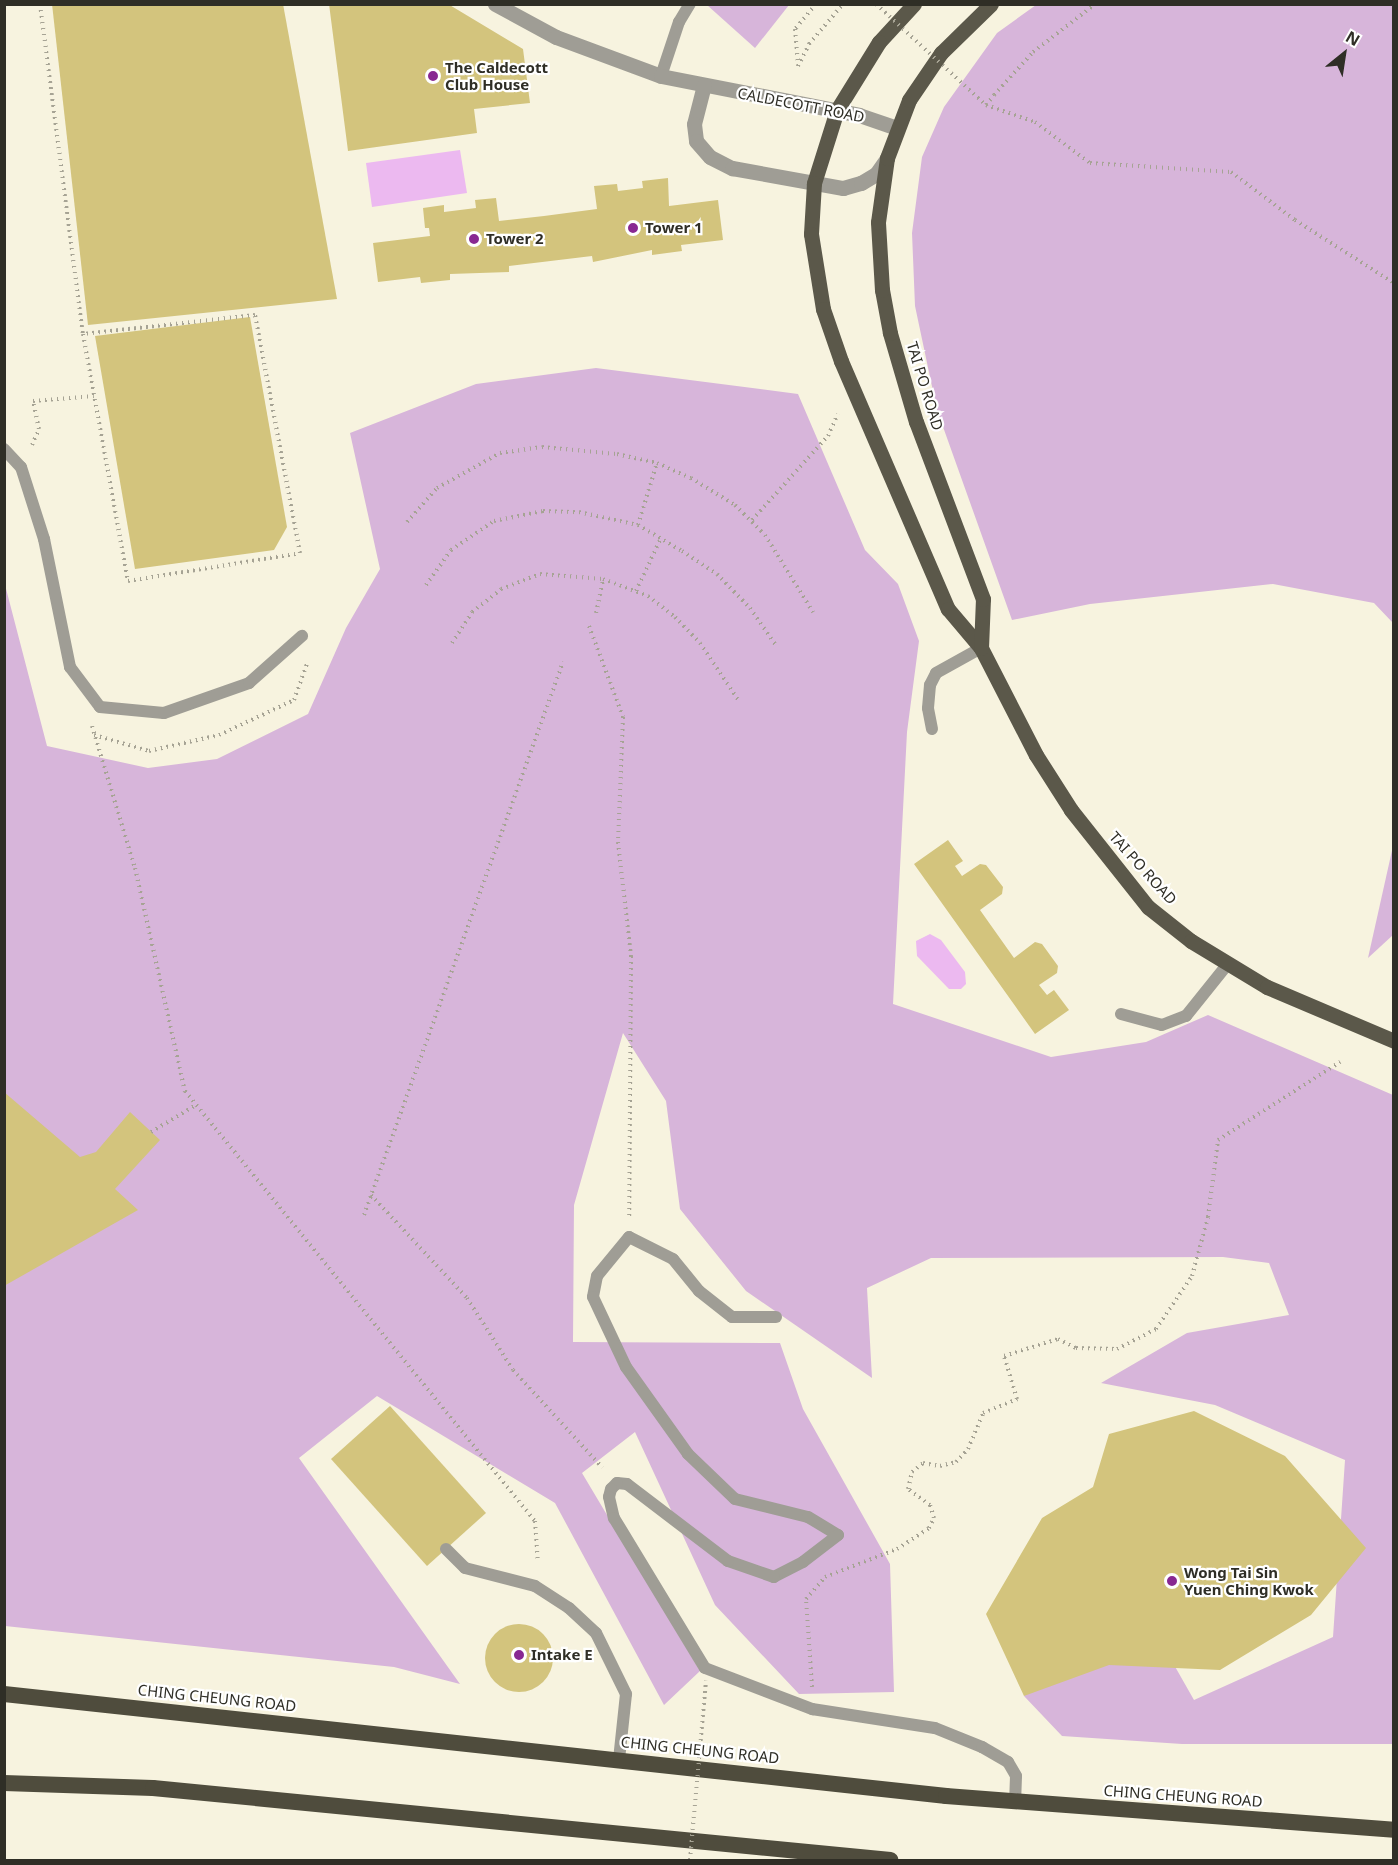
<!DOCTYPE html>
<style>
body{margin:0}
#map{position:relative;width:1398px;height:1865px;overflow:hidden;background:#f7f3df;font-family:"Noto Sans",sans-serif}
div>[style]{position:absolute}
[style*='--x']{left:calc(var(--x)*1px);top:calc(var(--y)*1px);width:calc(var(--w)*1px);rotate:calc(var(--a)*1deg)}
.green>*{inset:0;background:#d7b5da}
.water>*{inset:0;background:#ecb9f0}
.building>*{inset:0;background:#d3c47d}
.round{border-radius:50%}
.path>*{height:4px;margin-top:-2px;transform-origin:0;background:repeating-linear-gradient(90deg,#a6a394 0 1.5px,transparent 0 6px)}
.service>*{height:12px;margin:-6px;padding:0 6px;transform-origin:6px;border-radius:6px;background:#9f9d95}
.minor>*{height:15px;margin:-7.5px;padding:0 7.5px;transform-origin:7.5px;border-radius:7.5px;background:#9f9d95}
.primary>*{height:15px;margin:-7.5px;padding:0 7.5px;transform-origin:7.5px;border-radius:7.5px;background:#5b584a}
.trunk>*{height:16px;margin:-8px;padding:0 8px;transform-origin:8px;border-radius:8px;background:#4f4c3d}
.path-bridge>*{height:4px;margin-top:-2px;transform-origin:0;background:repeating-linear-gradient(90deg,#a6a394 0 1.5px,transparent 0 6px)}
.dots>*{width:16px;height:16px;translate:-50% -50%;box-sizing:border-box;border:3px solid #fff;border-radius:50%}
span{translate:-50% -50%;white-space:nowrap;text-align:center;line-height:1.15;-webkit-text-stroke:4.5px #fff;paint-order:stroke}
.poi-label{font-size:15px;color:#2f2e26;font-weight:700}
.left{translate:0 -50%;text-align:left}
.street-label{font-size:15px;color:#2f2e26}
.frame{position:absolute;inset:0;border:6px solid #2f2e26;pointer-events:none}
.north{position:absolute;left:1314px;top:24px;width:60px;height:60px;-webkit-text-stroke:4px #fff;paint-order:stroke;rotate:30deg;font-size:16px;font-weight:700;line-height:24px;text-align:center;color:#2f2e26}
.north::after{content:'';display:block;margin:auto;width:21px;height:27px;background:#2f2e26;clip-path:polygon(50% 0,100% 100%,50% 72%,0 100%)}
</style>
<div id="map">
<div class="green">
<i style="clip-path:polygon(707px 5px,789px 5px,755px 48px)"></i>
<i style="clip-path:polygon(1036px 5px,1393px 5px,1393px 623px,1374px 603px,1273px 584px,1090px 604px,1012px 620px,937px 410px,915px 306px,912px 233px,922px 157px,944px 107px,997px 33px)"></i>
<i style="clip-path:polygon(596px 368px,798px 394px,865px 550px,898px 584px,919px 641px,907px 732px,893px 1004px,1051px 1057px,1146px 1042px,1208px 1015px,1393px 1095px,1393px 1744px,1182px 1744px,1062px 1736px,1024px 1696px,1144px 1612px,1194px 1700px,1333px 1637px,1345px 1460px,1215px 1405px,1101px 1383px,1187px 1333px,1289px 1315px,1269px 1263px,1223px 1257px,931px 1258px,867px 1288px,872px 1378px,746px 1291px,680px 1209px,666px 1101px,623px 1033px,574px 1205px,573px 1342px,780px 1343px,803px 1409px,890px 1564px,894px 1692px,799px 1694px,715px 1605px,635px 1432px,582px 1473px,700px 1671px,664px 1705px,555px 1503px,377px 1396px,299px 1458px,460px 1684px,394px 1667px,5px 1626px,4px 581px,47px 746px,148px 768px,217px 759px,308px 714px,346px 628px,380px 569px,350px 433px,476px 384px)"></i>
<i style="clip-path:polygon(1393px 846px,1393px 935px,1368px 958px)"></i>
</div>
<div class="water">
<i style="clip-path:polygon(460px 150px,467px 193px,372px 207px,366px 163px)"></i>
<i style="clip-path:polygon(930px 934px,941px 940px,965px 972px,966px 984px,961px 989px,949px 989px,917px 956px,916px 941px)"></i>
</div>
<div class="building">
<i style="clip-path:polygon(52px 4px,283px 4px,337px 299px,88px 325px)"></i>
<i style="clip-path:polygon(329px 4px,448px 4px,523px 49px,530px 103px,474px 109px,477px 133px,348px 151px)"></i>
<i style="clip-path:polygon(668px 178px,669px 206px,718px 200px,723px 240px,681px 245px,682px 251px,652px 255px,652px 250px,593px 262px,592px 256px,509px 266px,509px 272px,450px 274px,450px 280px,421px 283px,420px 277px,378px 282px,373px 243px,430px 236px,429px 228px,425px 228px,423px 208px,444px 205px,444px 212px,476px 208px,475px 200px,496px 198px,499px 221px,544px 216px,597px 209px,594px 186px,617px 184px,618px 191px,643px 188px,642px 181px)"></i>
<i style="clip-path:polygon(250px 317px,287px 527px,274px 550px,135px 569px,95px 336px)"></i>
<i style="clip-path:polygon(948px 840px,963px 861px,955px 866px,962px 876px,980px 864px,986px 865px,1003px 887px,1002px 894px,980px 910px,1014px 958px,1035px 942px,1042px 944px,1058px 966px,1057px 973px,1039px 985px,1047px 995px,1054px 990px,1069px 1010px,1035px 1034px,914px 864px)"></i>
<i style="clip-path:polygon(4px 1092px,80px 1157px,96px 1152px,130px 1112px,160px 1140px,115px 1189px,138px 1210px,4px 1286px)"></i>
<i style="clip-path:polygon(390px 1406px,486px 1513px,427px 1566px,331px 1459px)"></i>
<i style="clip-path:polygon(1194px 1411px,1285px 1456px,1366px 1548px,1311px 1615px,1220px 1670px,1109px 1665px,1024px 1696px,986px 1614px,1042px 1518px,1093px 1487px,1109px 1434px)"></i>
<i class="round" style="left:485px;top:1624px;width:68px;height:68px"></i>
</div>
<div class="path">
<i style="--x:40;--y:4;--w:333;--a:82.6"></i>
<i style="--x:83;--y:334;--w:251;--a:79.7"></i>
<i style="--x:128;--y:581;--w:174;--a:-9.2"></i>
<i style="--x:300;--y:553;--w:242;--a:-100.7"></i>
<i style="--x:255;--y:315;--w:173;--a:173.7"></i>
<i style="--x:816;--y:4;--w:33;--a:130"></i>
<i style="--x:795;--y:29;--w:37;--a:85"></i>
<i style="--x:798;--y:66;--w:25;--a:-63"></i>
<i style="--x:809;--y:44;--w:52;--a:-49.6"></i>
<i style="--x:994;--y:95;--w:58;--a:-47.8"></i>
<i style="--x:1033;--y:52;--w:78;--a:-37.7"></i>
<i style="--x:986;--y:105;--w:52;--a:19.1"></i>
<i style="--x:1035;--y:122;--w:69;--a:36.7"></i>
<i style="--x:1090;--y:163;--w:141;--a:3.7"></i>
<i style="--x:1231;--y:172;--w:80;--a:36.9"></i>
<i style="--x:1295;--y:220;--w:117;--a:32.5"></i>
<i style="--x:32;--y:445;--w:17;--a:-66"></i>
<i style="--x:39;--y:429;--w:29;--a:-102"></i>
<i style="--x:33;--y:401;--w:61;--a:-4.7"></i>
<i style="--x:752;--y:520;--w:113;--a:-47.9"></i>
<i style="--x:828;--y:436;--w:24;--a:-66"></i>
<i style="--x:407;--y:522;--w:45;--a:-48.6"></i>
<i style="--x:437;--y:488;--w:72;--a:-29.1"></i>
<i style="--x:500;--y:453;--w:42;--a:-8.1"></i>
<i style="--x:542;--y:447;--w:75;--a:5.3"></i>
<i style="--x:617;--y:454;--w:41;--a:12.7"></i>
<i style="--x:657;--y:463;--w:37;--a:24"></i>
<i style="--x:691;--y:478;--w:52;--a:31.5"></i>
<i style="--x:735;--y:505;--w:42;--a:45"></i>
<i style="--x:765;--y:535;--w:91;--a:58.1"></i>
<i style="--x:638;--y:525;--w:65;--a:-73"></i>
<i style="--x:426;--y:585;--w:43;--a:-54.5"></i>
<i style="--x:451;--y:550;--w:52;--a:-34"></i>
<i style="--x:494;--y:521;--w:50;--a:-11.5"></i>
<i style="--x:543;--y:511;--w:36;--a:2"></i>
<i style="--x:579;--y:512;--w:60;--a:12.4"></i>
<i style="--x:638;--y:525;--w:51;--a:30.6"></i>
<i style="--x:682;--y:551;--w:42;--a:33.3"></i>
<i style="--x:717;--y:574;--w:47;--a:45.9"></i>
<i style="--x:750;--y:608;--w:47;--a:55.3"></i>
<i style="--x:636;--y:591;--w:56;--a:-64.8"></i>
<i style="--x:596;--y:613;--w:35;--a:-78"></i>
<i style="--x:589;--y:626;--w:97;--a:69.5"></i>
<i style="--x:623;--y:717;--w:125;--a:92.3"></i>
<i style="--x:618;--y:842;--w:115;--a:83.5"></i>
<i style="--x:631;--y:956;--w:260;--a:90.4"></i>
<i style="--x:452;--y:643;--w:37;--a:-57"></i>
<i style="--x:472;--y:612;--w:37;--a:-38"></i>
<i style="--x:501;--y:589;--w:42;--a:-21"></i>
<i style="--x:540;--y:574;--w:63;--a:4.5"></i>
<i style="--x:603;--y:579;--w:48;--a:20.7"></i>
<i style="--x:648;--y:596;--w:34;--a:38"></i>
<i style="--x:675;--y:617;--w:36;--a:46"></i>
<i style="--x:700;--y:643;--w:70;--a:56.1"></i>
<i style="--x:92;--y:726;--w:148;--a:73.2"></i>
<i style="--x:135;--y:868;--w:229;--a:77.4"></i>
<i style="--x:185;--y:1091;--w:554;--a:50.86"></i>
<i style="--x:535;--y:1521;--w:42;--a:85.9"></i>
<i style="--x:94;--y:735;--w:57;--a:16.2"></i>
<i style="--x:149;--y:751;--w:72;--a:-12.9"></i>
<i style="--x:219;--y:735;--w:83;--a:-25"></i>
<i style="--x:294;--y:700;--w:41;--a:-70.3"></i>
<i style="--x:151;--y:1132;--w:52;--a:-31"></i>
<i style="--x:371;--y:1195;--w:141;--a:47"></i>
<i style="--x:467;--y:1298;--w:85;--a:57.4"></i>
<i style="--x:513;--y:1370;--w:132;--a:47.5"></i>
<i style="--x:364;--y:1215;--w:588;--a:-70.21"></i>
<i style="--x:812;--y:1687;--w:88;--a:-93.9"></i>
<i style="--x:806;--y:1599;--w:29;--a:-49"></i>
<i style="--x:825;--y:1577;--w:77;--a:-21.3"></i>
<i style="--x:897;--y:1549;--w:38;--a:-33"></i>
<i style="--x:929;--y:1528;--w:11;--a:-63"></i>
<i style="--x:934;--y:1518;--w:14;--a:-107"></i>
<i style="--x:930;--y:1505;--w:27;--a:-144"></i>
<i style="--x:908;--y:1489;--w:17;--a:-77"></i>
<i style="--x:912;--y:1472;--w:14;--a:-39"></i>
<i style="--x:923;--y:1463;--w:17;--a:10"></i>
<i style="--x:940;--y:1466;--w:16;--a:-14"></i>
<i style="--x:956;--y:1462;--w:18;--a:-47"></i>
<i style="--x:968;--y:1449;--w:39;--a:-67"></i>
<i style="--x:983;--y:1413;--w:37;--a:-22"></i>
<i style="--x:1017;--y:1399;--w:45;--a:-106.8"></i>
<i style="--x:1004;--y:1356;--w:57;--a:-17.5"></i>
<i style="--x:1058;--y:1339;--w:20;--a:27"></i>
<i style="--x:1076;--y:1348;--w:41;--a:1.4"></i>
<i style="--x:1117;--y:1349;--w:44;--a:-27.1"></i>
<i style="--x:1156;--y:1329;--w:64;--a:-55.8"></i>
<i style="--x:1192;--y:1276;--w:61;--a:-74.8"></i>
<i style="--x:1208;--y:1217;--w:78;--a:-82.6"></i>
<i style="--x:1218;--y:1140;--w:145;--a:-32.6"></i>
</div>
<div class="service">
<i style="--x:661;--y:76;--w:57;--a:-71.6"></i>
<i style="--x:679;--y:22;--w:21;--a:-59"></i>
<i style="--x:4;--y:449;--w:25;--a:47"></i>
<i style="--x:21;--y:467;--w:76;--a:72.3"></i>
<i style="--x:44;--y:539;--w:131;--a:78.5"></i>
<i style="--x:70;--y:667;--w:50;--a:53.1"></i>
<i style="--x:100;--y:707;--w:64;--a:5.4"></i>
<i style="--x:164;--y:713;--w:90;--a:-19.4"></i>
<i style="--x:249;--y:683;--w:71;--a:-41.6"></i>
<i style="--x:932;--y:729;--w:21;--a:-101"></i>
<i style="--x:928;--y:708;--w:23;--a:-85"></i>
<i style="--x:930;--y:685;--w:13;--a:-63"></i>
<i style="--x:936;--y:673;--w:51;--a:-29.1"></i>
<i style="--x:1121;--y:1014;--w:42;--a:15"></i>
<i style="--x:1162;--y:1025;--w:26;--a:-21"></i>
<i style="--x:1186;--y:1016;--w:65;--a:-51.2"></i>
<i style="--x:776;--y:1317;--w:44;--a:180"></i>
<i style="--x:732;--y:1317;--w:42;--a:-141.8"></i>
<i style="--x:699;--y:1291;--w:41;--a:-129.1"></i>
<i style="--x:673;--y:1259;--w:49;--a:-153.4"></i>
<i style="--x:629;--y:1237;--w:50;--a:129.4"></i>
<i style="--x:597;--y:1276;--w:21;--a:101"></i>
<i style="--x:593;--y:1297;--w:77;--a:64.8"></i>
<i style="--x:626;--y:1367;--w:107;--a:54.5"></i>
<i style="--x:688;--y:1454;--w:65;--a:43.8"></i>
<i style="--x:735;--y:1499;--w:75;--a:13.9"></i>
<i style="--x:808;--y:1517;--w:35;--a:31"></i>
<i style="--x:838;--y:1535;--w:44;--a:142.4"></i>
<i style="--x:803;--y:1562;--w:33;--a:153"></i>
<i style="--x:774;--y:1577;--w:49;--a:-160.8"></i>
<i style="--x:728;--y:1561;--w:127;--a:-142.7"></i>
<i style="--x:627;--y:1484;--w:10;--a:-174"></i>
<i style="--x:617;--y:1483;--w:8;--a:135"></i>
<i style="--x:611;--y:1489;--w:8;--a:104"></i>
<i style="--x:609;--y:1497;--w:22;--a:77"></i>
<i style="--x:614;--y:1518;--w:175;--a:58.8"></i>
<i style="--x:705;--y:1668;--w:115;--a:21"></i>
<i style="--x:812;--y:1709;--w:124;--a:8.8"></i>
<i style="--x:935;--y:1728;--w:51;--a:22"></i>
<i style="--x:982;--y:1747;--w:30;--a:30"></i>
<i style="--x:1008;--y:1762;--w:16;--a:60"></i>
<i style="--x:1016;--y:1776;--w:26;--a:92"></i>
<i style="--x:446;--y:1549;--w:27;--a:45"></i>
<i style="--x:465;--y:1568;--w:72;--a:14.4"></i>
<i style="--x:535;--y:1586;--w:40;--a:32.9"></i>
<i style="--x:569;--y:1608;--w:37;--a:43"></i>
<i style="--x:596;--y:1633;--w:68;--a:63.8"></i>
<i style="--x:626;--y:1694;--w:66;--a:96.1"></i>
</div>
<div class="minor">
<i style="--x:495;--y:4;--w:69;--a:28.4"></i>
<i style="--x:556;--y:37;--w:112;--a:20.4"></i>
<i style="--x:661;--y:76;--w:202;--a:11.1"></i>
<i style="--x:859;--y:115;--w:39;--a:19"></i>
<i style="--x:704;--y:85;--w:40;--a:104.4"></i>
<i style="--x:694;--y:124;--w:17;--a:83"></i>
<i style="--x:696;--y:141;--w:21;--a:49"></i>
<i style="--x:710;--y:157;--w:25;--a:27"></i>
<i style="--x:732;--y:168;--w:113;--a:10.2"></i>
<i style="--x:843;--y:188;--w:19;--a:-16"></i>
<i style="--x:861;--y:183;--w:17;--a:-31"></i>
<i style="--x:876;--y:174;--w:19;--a:-55"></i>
</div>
<div class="primary">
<i style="--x:914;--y:4;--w:52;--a:132.6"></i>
<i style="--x:879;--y:42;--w:80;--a:121.7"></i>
<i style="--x:837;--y:110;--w:77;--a:107.5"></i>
<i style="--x:814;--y:183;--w:51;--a:93.4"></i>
<i style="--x:811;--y:234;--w:76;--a:80.9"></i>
<i style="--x:823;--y:309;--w:55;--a:70.9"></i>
<i style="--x:841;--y:361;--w:270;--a:66.7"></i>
<i style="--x:948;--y:609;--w:51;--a:49.8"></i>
<i style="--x:981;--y:648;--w:120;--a:62.8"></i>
<i style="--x:1036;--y:755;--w:65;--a:57.5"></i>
<i style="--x:1071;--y:810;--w:124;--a:51.6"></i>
<i style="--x:1148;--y:907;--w:55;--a:38.3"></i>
<i style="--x:1191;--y:941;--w:89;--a:31.2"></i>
<i style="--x:1267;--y:987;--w:138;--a:23"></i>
<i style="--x:981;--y:648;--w:49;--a:-87.7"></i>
<i style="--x:983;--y:599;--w:189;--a:-110.7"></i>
<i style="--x:916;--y:422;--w:93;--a:-106.3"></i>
<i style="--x:890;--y:333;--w:44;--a:-100.5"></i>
<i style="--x:882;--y:290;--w:68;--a:-93.4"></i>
<i style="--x:878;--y:222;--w:65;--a:-82"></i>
<i style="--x:887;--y:158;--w:62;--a:-69.2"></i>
<i style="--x:909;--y:100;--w:57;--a:-55.8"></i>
<i style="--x:941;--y:53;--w:70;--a:-44.4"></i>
</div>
<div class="trunk">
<i style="--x:4;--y:1694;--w:948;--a:6.18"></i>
<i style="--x:946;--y:1796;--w:449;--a:4.3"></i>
<i style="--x:4;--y:1783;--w:149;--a:1.9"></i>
<i style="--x:153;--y:1788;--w:741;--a:5.58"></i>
</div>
<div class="path-bridge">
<i style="--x:876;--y:4;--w:149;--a:42.6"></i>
<i style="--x:986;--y:105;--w:13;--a:-51"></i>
<i style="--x:690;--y:1860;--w:180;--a:-84.9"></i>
</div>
<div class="dots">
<i style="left:433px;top:76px;background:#882892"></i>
<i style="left:633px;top:228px;background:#882892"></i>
<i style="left:474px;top:239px;background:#882892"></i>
<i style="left:1172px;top:1581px;background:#882892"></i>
<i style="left:519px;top:1655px;background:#882892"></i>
</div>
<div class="poi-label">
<span class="left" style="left:445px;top:76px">The Caldecott<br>Club House</span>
<span class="left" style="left:645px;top:228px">Tower 1</span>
<span class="left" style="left:486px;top:239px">Tower 2</span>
<span class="left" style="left:1184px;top:1581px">Wong Tai Sin<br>Yuen Ching Kwok</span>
<span class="left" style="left:531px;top:1655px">Intake E</span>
</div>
<div class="street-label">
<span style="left:801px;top:105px;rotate:11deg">CALDECOTT ROAD</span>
<span style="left:925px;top:386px;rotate:73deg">TAI PO ROAD</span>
<span style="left:1143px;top:868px;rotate:48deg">TAI PO ROAD</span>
<span style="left:217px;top:1698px;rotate:6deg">CHING CHEUNG ROAD</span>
<span style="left:700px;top:1750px;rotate:6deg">CHING CHEUNG ROAD</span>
<span style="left:1183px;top:1796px;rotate:4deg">CHING CHEUNG ROAD</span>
</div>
<div class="frame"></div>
<div class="north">N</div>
</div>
